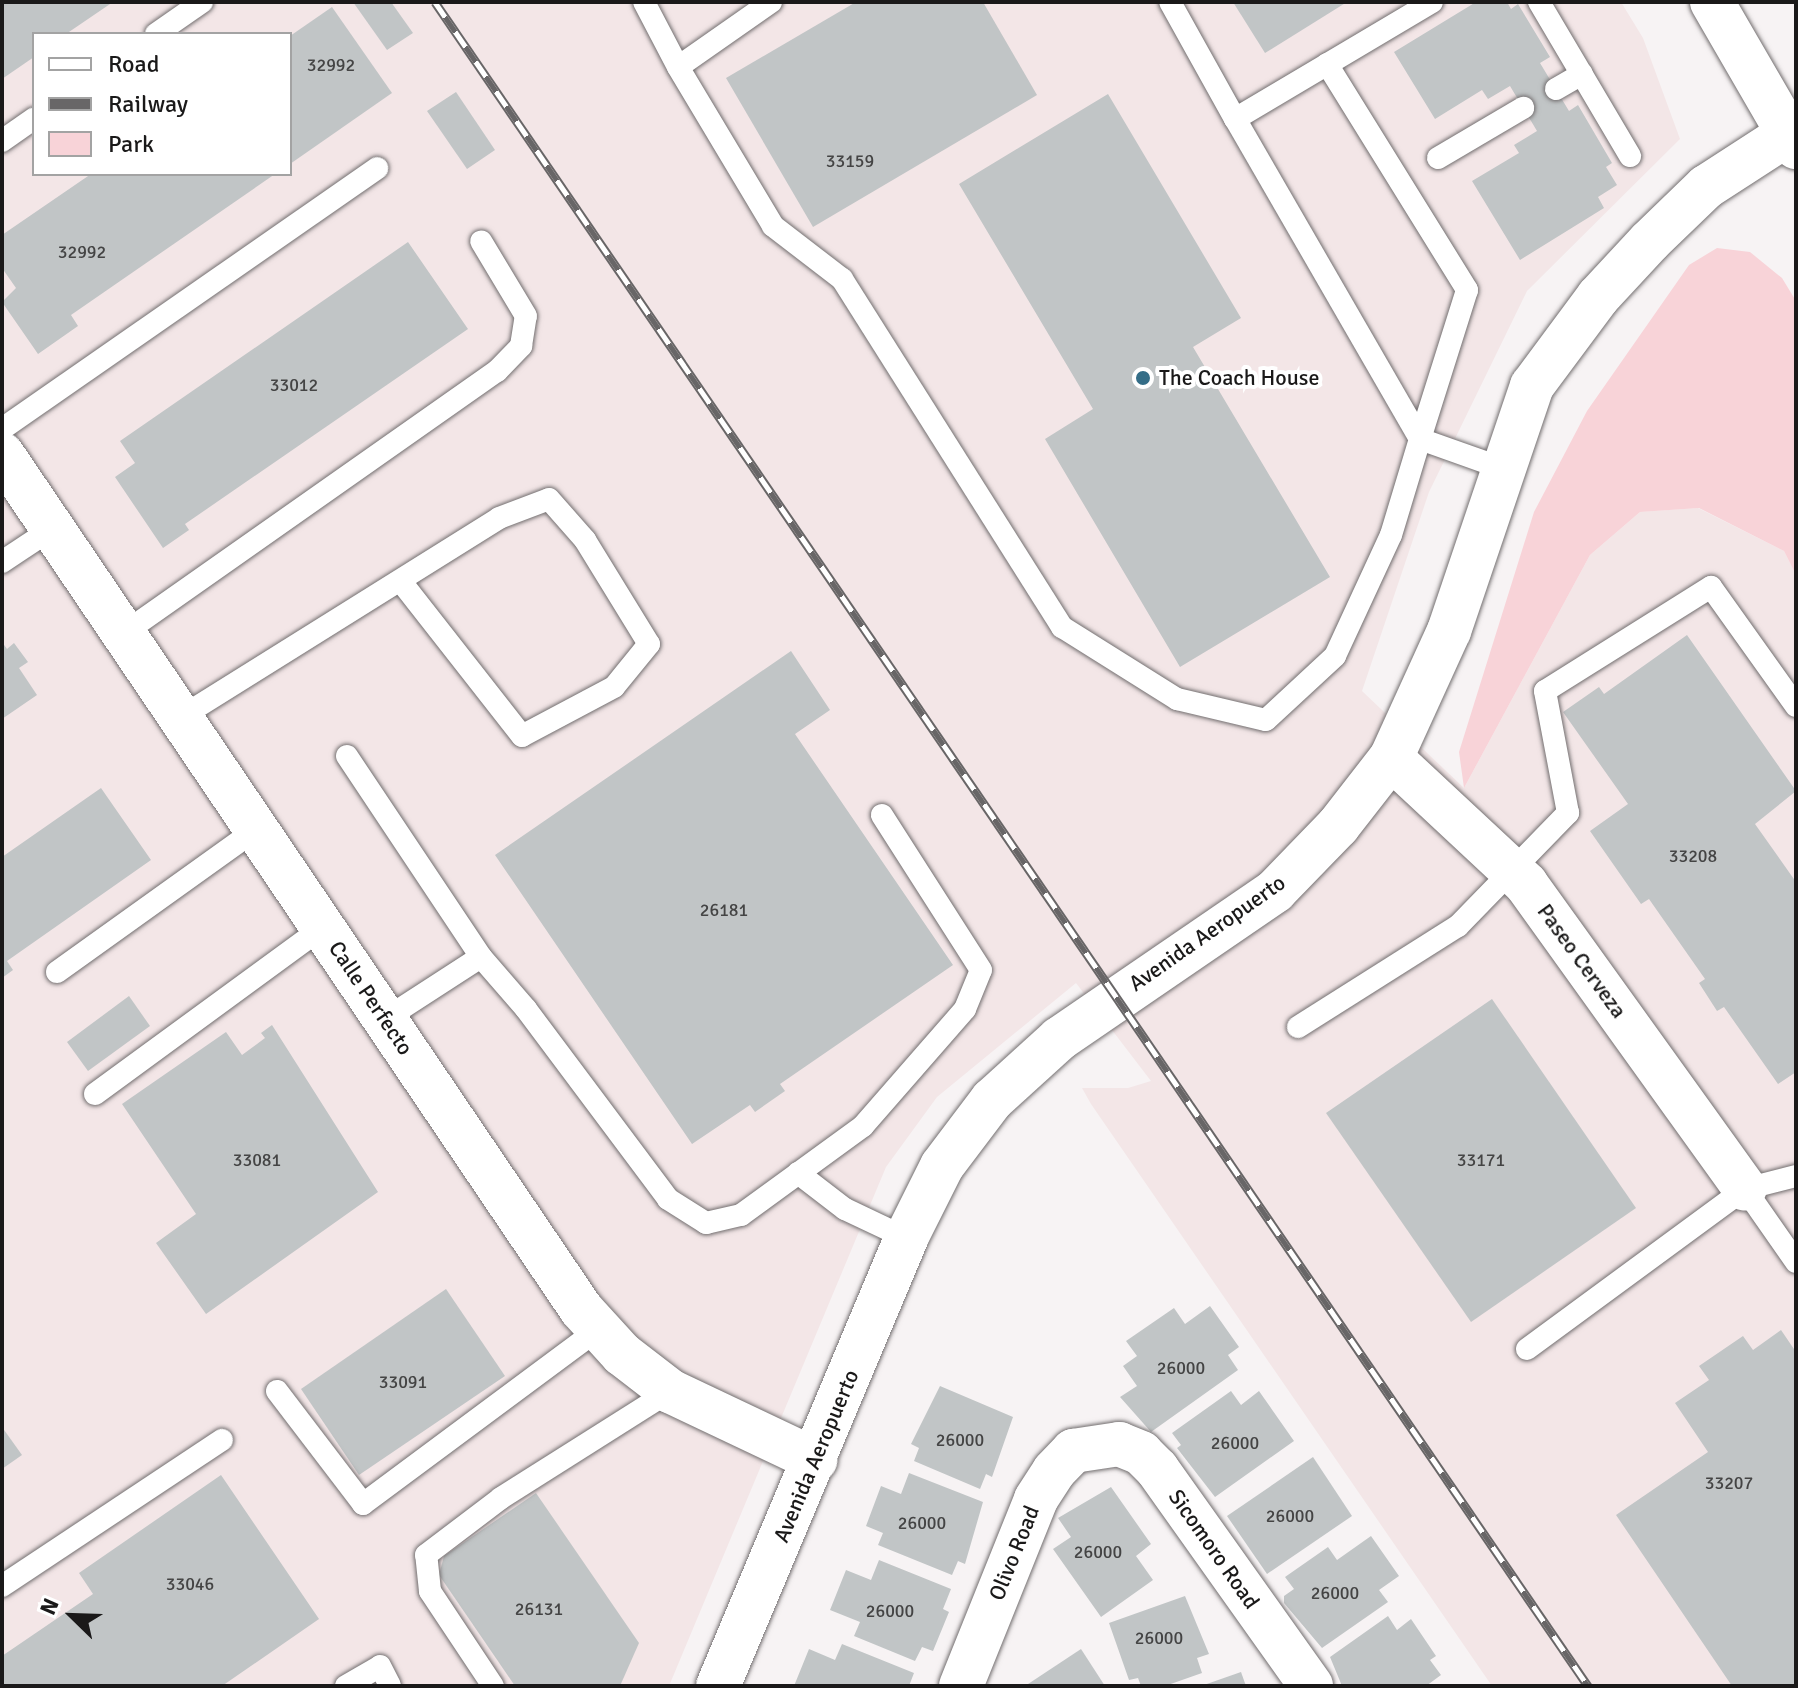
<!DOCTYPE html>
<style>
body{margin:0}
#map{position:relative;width:1798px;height:1688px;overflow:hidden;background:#f7f3f4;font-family:Signika,sans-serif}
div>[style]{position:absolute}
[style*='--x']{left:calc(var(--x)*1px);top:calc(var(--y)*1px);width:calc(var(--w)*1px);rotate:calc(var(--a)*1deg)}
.built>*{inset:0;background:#f3e6e7}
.green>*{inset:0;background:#f8d3d8}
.building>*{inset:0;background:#c1c5c6}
.roads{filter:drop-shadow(0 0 2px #726e6f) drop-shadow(0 0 2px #726e6f)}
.service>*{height:22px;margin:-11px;padding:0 11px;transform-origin:11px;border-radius:11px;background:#fff}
.minor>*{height:44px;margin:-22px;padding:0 22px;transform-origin:22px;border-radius:22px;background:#fff}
.tertiary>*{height:44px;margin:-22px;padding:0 22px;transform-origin:22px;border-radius:22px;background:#fff}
.secondary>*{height:44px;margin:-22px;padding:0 22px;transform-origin:22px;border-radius:22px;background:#fff}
.rail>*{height:9px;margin-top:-4.5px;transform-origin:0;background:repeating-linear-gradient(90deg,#fff 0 18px,#686667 0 36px);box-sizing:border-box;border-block:2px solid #686667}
.dots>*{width:22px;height:22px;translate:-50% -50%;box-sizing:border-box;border:4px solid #fff;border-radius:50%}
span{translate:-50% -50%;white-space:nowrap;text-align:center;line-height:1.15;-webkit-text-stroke:8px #fff;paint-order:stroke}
.number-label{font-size:18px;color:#444}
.number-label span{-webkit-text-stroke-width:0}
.poi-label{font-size:22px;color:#1a1919}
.left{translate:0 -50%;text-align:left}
.street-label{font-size:22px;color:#1a1919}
.frame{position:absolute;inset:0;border:4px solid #1a1919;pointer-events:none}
.legend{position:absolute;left:32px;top:32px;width:260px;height:144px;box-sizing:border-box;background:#fff;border:2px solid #a3a3a3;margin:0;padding:10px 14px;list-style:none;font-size:24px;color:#1a1919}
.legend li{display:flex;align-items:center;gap:16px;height:40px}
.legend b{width:40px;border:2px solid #a3a3a3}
.north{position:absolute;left:32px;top:1576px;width:80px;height:80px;-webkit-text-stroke:6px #fff;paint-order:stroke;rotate:293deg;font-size:22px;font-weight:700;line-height:32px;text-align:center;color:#1a1919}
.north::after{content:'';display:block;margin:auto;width:28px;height:36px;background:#1a1919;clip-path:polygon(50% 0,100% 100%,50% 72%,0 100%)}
</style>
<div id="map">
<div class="built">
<i style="clip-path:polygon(evenodd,2px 2px,1621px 2px,1643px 38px,1680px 139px,1527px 291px,1429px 492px,1362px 691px,1464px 788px,1590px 555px,1640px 512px,1698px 508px,1784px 551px,1796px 575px,1796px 1686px,1492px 1686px,1091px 1104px,1082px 1088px,1128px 1088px,1151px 1081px,1076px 983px,937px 1097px,886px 1167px,669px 1686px,2px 1686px,2px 2px,34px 34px,290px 34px,290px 174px,34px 174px,34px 34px)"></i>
</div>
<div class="green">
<i style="clip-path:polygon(1717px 248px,1750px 252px,1782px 278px,1796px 301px,1796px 575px,1784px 551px,1699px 508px,1640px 512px,1590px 555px,1464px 788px,1459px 752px,1534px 512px,1587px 411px,1689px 265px)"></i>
</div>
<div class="building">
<i style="clip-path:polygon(2px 2px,113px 2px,66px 34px,34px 34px,34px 57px,2px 79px)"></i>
<i style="clip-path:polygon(353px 2px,391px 2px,413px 33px,387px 50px)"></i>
<i style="clip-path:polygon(856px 2px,983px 2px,1037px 95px,813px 227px,726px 78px)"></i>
<i style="clip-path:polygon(1233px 2px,1347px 2px,1265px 53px)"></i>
<i style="clip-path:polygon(1476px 2px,1507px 2px,1511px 9px,1518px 4px,1550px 57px,1540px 63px,1569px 111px,1578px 105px,1612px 163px,1606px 167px,1617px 185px,1598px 197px,1604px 208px,1520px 260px,1472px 181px,1519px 153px,1514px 145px,1537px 131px,1510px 86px,1488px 99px,1482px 90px,1435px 119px,1394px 52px)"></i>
<i style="clip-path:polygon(332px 7px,392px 93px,290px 164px,290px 36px)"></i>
<i style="clip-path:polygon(456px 92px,495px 150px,467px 169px,427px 111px)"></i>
<i style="clip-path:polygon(1108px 94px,1241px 318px,1193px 347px,1330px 577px,1180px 667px,1045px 439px,1093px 409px,959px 184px)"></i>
<i style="clip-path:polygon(91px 174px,275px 174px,71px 315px,78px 326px,38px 354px,2px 302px,16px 288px,2px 268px,2px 235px)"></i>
<i style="clip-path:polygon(408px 242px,468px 329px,185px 524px,189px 530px,163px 548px,115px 477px,135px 463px,120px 441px)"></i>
<i style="clip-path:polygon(1687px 635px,1796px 791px,1755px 824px,1796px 882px,1796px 1072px,1778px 1084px,1724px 1007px,1717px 1011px,1699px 983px,1705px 979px,1649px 899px,1641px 904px,1590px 831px,1628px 804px,1563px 712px,1599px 687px,1604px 694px)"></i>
<i style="clip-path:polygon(2px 642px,7px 649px,14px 643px,28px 662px,19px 668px,37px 695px,2px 719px)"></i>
<i style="clip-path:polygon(791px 651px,830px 710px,795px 734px,953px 965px,780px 1084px,785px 1091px,755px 1112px,750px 1105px,692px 1144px,495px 855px)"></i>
<i style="clip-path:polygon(101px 788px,151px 860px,7px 961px,13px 970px,2px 978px,2px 857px)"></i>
<i style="clip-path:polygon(129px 996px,150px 1026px,88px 1071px,67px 1042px)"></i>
<i style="clip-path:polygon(1492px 999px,1636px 1208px,1471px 1322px,1326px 1113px)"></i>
<i style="clip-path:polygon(272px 1025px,378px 1192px,206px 1314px,156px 1243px,196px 1214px,122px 1104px,226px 1032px,242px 1055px,265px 1038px,261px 1033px)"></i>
<i style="clip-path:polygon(446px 1289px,505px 1376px,359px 1475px,301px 1389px)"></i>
<i style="clip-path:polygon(1210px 1306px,1239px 1347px,1228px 1355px,1238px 1370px,1151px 1432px,1120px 1397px,1137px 1386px,1123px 1366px,1137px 1356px,1126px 1341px,1174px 1308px,1185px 1324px)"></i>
<i style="clip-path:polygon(1781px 1330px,1796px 1352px,1796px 1686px,1732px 1686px,1616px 1515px,1708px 1452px,1675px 1403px,1709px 1380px,1699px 1366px,1743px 1336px,1753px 1350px)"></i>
<i style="clip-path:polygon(940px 1386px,1013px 1417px,992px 1477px,986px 1474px,980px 1489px,914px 1461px,919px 1448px,911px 1444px)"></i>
<i style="clip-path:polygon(1231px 1391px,1241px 1405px,1259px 1391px,1294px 1441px,1215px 1497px,1177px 1448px,1181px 1445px,1172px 1433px)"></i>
<i style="clip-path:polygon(2px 1427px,22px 1455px,2px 1469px)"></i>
<i style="clip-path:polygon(1313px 1457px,1352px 1516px,1267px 1574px,1227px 1516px)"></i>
<i style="clip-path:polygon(909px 1473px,983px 1502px,965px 1564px,958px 1561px,952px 1575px,878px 1545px,883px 1533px,866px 1526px,881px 1486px,901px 1494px)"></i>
<i style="clip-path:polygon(221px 1475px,319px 1619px,222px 1686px,2px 1686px,2px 1656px,93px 1594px,79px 1573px)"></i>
<i style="clip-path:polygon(1111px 1487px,1151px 1544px,1136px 1556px,1153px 1580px,1101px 1617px,1053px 1549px,1071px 1537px,1058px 1518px)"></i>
<i style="clip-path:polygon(536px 1493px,639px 1643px,620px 1686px,515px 1686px,439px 1575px,444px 1556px)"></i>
<i style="clip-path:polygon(1371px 1536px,1399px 1576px,1379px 1590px,1388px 1602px,1322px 1648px,1284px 1603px,1284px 1596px,1294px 1589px,1285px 1577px,1328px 1547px,1337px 1560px)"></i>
<i style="clip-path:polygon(879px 1560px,951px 1589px,943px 1609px,949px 1612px,933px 1651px,922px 1647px,915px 1661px,854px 1636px,860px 1622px,830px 1610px,846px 1570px,871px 1580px)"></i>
<i style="clip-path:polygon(1185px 1596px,1209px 1654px,1197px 1658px,1202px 1673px,1165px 1686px,1141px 1686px,1138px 1678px,1129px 1680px,1109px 1623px)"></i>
<i style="clip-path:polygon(1388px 1616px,1397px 1630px,1411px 1619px,1436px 1656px,1430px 1660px,1441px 1675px,1426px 1686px,1342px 1686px,1330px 1657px)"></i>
<i style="clip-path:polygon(842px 1644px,914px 1673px,909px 1686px,794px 1686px,809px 1649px,835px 1660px)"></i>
<i style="clip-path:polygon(1081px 1649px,1105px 1686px,1025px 1686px)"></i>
<i style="clip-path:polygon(1241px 1672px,1246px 1686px,1201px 1686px)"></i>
</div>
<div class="roads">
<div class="service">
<i style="--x:644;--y:2;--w:73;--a:62.4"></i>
<i style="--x:771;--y:2;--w:113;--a:145"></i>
<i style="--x:678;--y:67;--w:185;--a:59.1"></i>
<i style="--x:773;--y:226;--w:87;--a:37.5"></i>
<i style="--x:842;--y:279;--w:412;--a:57.7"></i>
<i style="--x:1062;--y:627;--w:136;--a:32.1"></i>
<i style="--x:1177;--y:699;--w:91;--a:13.3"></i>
<i style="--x:1266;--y:720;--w:94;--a:-42.8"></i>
<i style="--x:1335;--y:656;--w:133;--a:-65.2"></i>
<i style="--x:1391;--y:535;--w:100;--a:-73.2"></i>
<i style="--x:1420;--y:439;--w:370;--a:-120"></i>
<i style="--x:1170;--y:2;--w:134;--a:60.9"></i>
<i style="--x:1235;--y:119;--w:229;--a:-30.7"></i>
<i style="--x:1539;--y:2;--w:179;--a:59.4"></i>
<i style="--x:156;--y:34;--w:56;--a:-34.8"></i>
<i style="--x:1327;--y:64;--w:266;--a:58.2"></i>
<i style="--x:1467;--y:290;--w:156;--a:107.5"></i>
<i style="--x:1420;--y:439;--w:87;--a:19.5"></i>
<i style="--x:1556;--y:89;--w:30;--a:-30"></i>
<i style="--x:2;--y:141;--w:39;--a:-35"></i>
<i style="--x:1438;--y:158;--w:99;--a:-30.5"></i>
<i style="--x:2;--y:429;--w:457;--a:-34.8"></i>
<i style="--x:2;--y:562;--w:61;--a:-33.7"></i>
<i style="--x:124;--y:633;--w:456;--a:-35.1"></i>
<i style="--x:497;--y:371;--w:35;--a:-46"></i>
<i style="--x:521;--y:346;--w:30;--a:-81"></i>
<i style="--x:526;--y:316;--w:87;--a:-121"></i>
<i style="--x:181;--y:717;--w:375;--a:-32"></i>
<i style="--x:499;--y:518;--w:53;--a:-20.8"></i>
<i style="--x:549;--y:499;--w:55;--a:48.7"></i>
<i style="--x:585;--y:540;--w:122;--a:58.4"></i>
<i style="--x:649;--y:644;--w:55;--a:129.1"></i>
<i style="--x:614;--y:687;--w:104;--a:152"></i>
<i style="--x:522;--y:736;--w:194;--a:-128.1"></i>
<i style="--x:347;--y:756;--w:242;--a:56.3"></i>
<i style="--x:57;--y:972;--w:246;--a:-35.6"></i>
<i style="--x:385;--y:1019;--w:114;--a:-32.9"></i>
<i style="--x:481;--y:957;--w:69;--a:49.1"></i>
<i style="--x:526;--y:1009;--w:237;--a:53.2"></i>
<i style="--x:668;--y:1199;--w:45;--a:32.3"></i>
<i style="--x:706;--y:1223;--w:36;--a:-13"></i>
<i style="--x:741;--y:1215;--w:151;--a:-36.1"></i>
<i style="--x:863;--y:1126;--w:155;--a:-48.9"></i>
<i style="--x:965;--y:1009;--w:42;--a:-67.7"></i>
<i style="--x:981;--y:970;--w:184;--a:-122.6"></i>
<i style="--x:1298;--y:1027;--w:189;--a:-32.3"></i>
<i style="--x:1458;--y:926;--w:158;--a:-45.8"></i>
<i style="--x:1568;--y:813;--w:124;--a:-100.7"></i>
<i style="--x:1545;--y:691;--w:196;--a:-32.1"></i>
<i style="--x:1711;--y:587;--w:146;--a:54.5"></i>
<i style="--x:95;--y:1094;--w:283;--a:-36.2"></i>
<i style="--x:798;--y:1173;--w:59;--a:37.5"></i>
<i style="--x:845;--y:1209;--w:68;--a:25.4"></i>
<i style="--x:1745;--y:1189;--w:89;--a:55.1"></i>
<i style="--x:1527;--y:1349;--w:270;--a:-36.3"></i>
<i style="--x:1745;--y:1189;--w:53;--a:-14.3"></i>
<i style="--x:277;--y:1391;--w:142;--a:52.7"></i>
<i style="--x:363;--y:1504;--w:295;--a:-36.6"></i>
<i style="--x:2;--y:1586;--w:264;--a:-33.6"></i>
<i style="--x:346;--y:1686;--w:39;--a:-30"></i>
<i style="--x:380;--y:1666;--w:22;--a:63"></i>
<i style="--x:493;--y:1686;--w:114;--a:-123.6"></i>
<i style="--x:430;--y:1591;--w:36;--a:-96"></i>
<i style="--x:426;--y:1555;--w:94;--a:-37.2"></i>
<i style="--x:501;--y:1498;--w:200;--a:-32.3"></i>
</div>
<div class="minor">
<i style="--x:2;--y:454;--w:1033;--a:55.89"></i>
<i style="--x:581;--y:1309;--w:61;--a:47.7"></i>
<i style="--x:622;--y:1354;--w:61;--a:37.6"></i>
<i style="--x:670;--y:1391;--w:161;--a:25.4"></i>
<i style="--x:1391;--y:758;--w:185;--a:43"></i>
<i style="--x:1526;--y:884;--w:375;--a:54.3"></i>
<i style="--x:961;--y:1686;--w:201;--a:-68.1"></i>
<i style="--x:1036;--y:1499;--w:33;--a:-57"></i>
<i style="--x:1054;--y:1471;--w:28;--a:-46"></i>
<i style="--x:1073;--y:1451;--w:47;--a:-8.7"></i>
<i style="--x:1119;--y:1444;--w:24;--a:22"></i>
<i style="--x:1141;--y:1453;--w:23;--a:45"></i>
<i style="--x:1157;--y:1469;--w:266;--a:54.6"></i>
</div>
<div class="tertiary">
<i style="--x:718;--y:1686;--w:486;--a:-67.2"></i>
<i style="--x:906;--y:1238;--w:80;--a:-63.4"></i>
<i style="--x:942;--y:1166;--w:83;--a:-52.9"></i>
<i style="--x:992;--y:1100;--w:91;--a:-42.3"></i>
<i style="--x:1059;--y:1039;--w:262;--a:-34.4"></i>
<i style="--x:1275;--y:891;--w:91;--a:-45.9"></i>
<i style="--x:1338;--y:826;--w:86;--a:-52.1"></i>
<i style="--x:1391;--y:758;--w:140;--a:-65.5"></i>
<i style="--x:1449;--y:631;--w:259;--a:-71.3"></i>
<i style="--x:1532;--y:386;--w:111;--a:-53.4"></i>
<i style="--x:1598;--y:297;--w:76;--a:-47.1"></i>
<i style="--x:1650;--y:241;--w:78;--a:-44"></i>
<i style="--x:1706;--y:187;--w:98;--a:-32.9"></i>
</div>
<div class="secondary">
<i style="--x:1712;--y:2;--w:168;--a:59.9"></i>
</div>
</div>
<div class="rail">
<i style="--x:435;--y:2;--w:2041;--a:55.6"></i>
</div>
<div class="dots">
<i style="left:1143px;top:378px;background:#346d87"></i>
</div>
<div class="number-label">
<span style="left:331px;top:65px">32992</span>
<span style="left:850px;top:161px">33159</span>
<span style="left:82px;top:252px">32992</span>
<span style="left:294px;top:385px">33012</span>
<span style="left:1693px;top:856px">33208</span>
<span style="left:724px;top:910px">26181</span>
<span style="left:257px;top:1160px">33081</span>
<span style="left:1481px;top:1160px">33171</span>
<span style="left:1181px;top:1368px">26000</span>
<span style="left:403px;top:1382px">33091</span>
<span style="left:960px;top:1440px">26000</span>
<span style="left:1235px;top:1443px">26000</span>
<span style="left:1729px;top:1483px">33207</span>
<span style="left:1290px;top:1516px">26000</span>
<span style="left:922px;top:1523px">26000</span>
<span style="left:1098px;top:1552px">26000</span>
<span style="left:190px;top:1584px">33046</span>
<span style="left:1335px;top:1593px">26000</span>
<span style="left:539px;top:1609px">26131</span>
<span style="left:890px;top:1611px">26000</span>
<span style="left:1159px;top:1638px">26000</span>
</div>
<div class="poi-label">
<span class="left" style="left:1159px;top:378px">The Coach House</span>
</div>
<div class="street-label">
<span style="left:1207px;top:933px;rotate:-35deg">Avenida Aeropuerto</span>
<span style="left:1582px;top:961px;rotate:54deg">Paseo Cerveza</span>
<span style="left:371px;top:998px;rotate:56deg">Calle Perfecto</span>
<span style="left:816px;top:1456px;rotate:-67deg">Avenida Aeropuerto</span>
<span style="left:1214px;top:1549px;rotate:55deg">Sicomoro Road</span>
<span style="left:1014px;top:1553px;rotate:-68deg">Olivo Road</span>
</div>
<div class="frame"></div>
<ul class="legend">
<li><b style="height:10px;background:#fff"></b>Road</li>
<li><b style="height:10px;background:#686667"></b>Railway</li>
<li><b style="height:22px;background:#f8d3d8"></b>Park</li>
</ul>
<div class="north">N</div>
</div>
